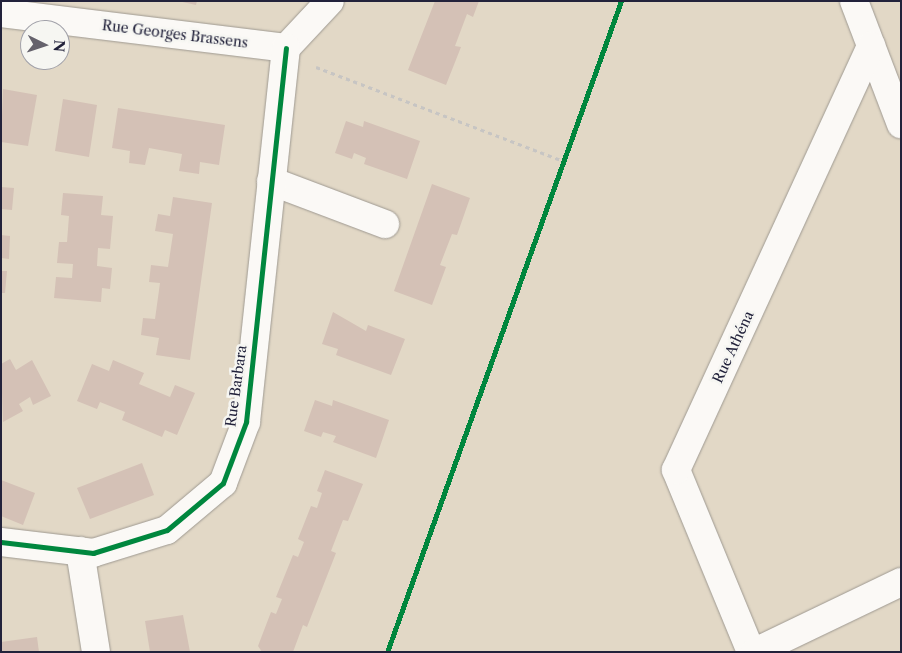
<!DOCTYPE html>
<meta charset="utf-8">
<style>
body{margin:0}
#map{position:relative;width:902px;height:653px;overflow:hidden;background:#e2d8c6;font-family:"Libre Caslon Text",serif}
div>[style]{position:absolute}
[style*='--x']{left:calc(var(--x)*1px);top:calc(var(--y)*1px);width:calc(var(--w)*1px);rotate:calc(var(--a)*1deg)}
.building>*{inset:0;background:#d4c1b6}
.path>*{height:3px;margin-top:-1.5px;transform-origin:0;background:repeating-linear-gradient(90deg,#c7c5c3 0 4px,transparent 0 8px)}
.roads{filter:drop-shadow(0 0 1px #9e9991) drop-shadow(0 0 1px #9e9991)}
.minor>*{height:28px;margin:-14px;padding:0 14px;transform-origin:14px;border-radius:14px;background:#fbf9f6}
.cycleway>*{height:5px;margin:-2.5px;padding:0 2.5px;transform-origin:2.5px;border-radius:2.5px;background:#00873e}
span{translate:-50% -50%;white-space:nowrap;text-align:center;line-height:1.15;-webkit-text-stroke:5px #f6f6f2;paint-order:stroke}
.street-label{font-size:14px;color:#22223b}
.frame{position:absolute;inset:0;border:2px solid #22223b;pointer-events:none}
.north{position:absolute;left:20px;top:20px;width:50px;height:50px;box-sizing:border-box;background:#f6f6f2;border:1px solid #a1a1a9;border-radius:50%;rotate:94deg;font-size:14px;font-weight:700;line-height:20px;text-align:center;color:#22223b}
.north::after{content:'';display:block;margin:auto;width:18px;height:22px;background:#65626c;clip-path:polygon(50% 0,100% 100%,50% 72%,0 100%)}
</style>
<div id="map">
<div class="building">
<i style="clip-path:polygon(178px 1px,197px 1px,196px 5px)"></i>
<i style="clip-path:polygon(435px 1px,479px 1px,473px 17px,467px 14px,455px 46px,461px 47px,446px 85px,408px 70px)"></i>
<i style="clip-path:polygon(3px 89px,37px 95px,28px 146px,1px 142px)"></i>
<i style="clip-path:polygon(63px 99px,97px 105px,89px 157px,55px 151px)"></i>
<i style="clip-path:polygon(118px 108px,225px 125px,219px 165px,200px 162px,199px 174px,179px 171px,182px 154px,149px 148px,145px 165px,129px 163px,130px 151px,112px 148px)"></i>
<i style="clip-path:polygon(346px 121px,363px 127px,364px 121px,420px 141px,407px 179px,364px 164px,366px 158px,354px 153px,352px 159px,335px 153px)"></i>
<i style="clip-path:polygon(432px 184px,470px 198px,457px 235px,452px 234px,440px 265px,446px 267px,432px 305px,394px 291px)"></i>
<i style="clip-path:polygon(1px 187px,14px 188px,12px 210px,1px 209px)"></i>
<i style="clip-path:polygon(63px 193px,103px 196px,101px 215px,113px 216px,110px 249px,98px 248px,97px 266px,112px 268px,110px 289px,102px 288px,101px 302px,54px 298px,56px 277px,72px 278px,73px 264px,57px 263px,59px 242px,67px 242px,69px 216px,61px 215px)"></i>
<i style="clip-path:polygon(173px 197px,212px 203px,190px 360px,156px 355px,159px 338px,141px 335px,143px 318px,155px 319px,160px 283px,149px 282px,151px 265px,168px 267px,173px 234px,155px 231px,158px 214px,170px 216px)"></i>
<i style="clip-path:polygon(1px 235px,10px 236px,9px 259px,1px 258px)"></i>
<i style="clip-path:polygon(1px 271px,7px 271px,5px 293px,1px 293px)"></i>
<i style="clip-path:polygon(333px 312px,366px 331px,368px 325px,405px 339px,391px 375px,336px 355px,338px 349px,322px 344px)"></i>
<i style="clip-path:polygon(10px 359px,16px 370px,32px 360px,51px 396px,33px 405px,30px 397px,19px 404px,23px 411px,3px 422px,1px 364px)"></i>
<i style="clip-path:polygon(113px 360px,144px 373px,139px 384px,170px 397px,175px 385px,195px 393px,177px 435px,165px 430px,162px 437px,122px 420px,125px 412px,100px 402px,97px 409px,77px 401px,92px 364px,109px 371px)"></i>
<i style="clip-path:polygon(315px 400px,332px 406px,333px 400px,389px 420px,376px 458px,333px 442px,336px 436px,323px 432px,321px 437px,304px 431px)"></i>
<i style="clip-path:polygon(142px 463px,154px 495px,90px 519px,77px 488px)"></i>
<i style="clip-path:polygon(325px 470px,363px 484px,348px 521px,343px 520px,331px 551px,336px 553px,307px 627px,303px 625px,293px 652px,262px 652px,258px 646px,271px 612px,276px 614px,282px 599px,276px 597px,293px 555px,298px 557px,304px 542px,298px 539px,311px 506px,317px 508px,322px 493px,317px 491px)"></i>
<i style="clip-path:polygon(1px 480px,35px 493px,23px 525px,1px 516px)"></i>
<i style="clip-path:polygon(183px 615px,190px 652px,150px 652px,145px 621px)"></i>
<i style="clip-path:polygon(37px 637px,39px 652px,1px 652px,1px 642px)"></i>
</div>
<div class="path">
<i style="--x:316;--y:67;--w:264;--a:20.8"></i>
</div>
<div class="roads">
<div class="minor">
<i style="--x:854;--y:1;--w:132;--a:69.1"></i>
<i style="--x:1;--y:13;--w:287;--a:7"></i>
<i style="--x:286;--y:48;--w:64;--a:-46.9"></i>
<i style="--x:271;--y:181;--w:122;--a:20.7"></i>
<i style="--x:1;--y:542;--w:93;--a:6.8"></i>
<i style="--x:93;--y:553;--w:77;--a:-17.3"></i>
<i style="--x:167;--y:530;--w:73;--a:-40"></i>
<i style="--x:223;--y:483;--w:65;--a:-69.3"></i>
<i style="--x:246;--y:422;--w:376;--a:-83.9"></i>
<i style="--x:80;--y:551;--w:102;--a:81"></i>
<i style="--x:751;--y:652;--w:197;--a:-112.4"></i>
<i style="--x:676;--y:470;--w:467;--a:-65.3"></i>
<i style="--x:755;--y:652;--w:162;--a:-25.6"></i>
</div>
</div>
<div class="cycleway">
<i style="--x:1;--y:542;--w:93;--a:6.8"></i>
<i style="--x:93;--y:553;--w:77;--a:-17.3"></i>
<i style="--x:167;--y:530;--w:73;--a:-40"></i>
<i style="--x:223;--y:483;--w:65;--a:-69.3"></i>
<i style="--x:246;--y:422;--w:376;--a:-83.9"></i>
<i style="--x:387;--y:652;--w:692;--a:-70.23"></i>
</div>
<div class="street-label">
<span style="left:175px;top:34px;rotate:7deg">Rue Georges Brassens</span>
<span style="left:733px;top:347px;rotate:-65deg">Rue Athéna</span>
<span style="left:236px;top:386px;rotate:-82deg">Rue Barbara</span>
</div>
<div class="frame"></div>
<div class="north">N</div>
</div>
